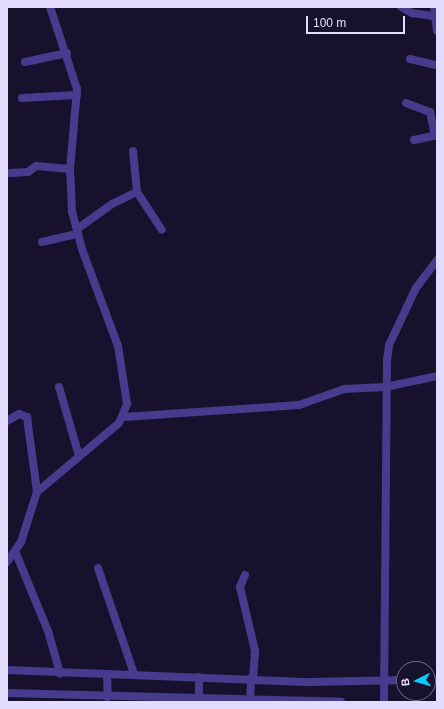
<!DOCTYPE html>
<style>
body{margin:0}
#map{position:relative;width:444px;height:709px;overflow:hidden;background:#18112d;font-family:Arial,sans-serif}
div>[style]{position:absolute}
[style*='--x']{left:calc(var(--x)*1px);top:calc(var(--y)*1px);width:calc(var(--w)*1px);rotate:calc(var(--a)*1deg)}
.street>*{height:8px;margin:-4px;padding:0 4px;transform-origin:4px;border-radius:4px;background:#463b8c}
span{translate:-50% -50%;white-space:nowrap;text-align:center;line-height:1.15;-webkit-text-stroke:3px #18112d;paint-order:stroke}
.frame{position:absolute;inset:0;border:8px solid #e4dcff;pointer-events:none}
.north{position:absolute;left:396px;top:661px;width:40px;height:40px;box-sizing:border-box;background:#18112d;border:1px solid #6a6281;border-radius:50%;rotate:264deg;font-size:11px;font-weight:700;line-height:16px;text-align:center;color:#e4dcff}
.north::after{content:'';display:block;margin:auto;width:14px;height:18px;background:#08ceff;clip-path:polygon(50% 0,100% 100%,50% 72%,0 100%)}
.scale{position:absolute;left:306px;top:16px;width:99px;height:18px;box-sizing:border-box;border:2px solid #e4dcff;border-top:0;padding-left:5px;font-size:12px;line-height:14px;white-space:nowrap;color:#e4dcff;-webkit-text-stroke:3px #18112d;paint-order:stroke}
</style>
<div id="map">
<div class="street">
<i style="--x:401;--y:7;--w:13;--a:29"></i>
<i style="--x:412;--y:13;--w:22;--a:8"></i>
<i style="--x:434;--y:7;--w:24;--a:83"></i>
<i style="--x:410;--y:59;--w:28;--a:13"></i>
<i style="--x:25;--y:62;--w:43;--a:-12.1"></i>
<i style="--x:22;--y:98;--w:55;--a:-3.1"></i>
<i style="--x:406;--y:103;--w:26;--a:21"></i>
<i style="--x:430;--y:112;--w:24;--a:78"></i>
<i style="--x:414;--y:140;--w:24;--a:-12"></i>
<i style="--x:133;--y:151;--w:41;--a:84.4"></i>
<i style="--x:137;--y:192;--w:45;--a:56.7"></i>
<i style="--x:10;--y:173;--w:18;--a:-3"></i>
<i style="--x:28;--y:172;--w:10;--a:-37"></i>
<i style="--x:36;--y:166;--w:34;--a:5"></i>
<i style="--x:77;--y:229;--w:43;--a:-35.5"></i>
<i style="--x:112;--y:204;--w:28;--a:-26"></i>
<i style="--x:42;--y:242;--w:37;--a:-13"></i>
<i style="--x:59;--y:387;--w:72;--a:73.8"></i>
<i style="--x:124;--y:417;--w:175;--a:-3.9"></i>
<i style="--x:299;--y:405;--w:48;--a:-19.6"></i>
<i style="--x:344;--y:389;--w:41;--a:-2.8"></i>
<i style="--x:385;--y:387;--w:53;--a:-11.9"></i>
<i style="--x:7;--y:421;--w:14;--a:-30"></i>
<i style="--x:19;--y:414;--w:9;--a:21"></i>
<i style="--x:27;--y:417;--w:76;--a:82.4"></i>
<i style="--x:15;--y:551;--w:87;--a:67.6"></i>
<i style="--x:48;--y:631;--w:44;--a:74.1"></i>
<i style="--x:7;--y:562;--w:24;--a:-55"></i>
<i style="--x:21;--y:542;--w:52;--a:-72.3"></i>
<i style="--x:37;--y:492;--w:107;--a:-40.1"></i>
<i style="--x:119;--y:423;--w:21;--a:-67"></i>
<i style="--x:127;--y:404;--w:59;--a:-98.8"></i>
<i style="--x:118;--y:346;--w:103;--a:-110.4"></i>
<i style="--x:82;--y:249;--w:39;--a:-105"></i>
<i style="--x:72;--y:211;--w:42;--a:-92.7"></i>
<i style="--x:70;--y:169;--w:80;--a:-85"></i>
<i style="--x:77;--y:89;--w:86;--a:-108.2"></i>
<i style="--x:98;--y:568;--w:112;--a:71.2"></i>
<i style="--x:245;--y:575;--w:13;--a:113"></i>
<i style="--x:240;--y:587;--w:66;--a:76.8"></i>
<i style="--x:255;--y:651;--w:27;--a:94"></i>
<i style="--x:7;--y:670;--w:304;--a:2.3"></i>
<i style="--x:311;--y:682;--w:93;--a:-1.2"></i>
<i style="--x:107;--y:674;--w:23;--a:88"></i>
<i style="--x:428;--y:680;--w:9;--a:0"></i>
<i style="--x:7;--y:693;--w:334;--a:1.5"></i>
<i style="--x:199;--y:699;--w:22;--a:-90"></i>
<i style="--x:250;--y:700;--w:22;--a:-87"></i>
<i style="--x:384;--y:702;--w:342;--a:-89.5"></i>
<i style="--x:387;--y:360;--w:15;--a:-82"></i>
<i style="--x:389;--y:345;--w:63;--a:-64.7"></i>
<i style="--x:416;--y:288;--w:35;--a:-53"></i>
</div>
<div class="frame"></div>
<div class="north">B</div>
<div class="scale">100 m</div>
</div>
